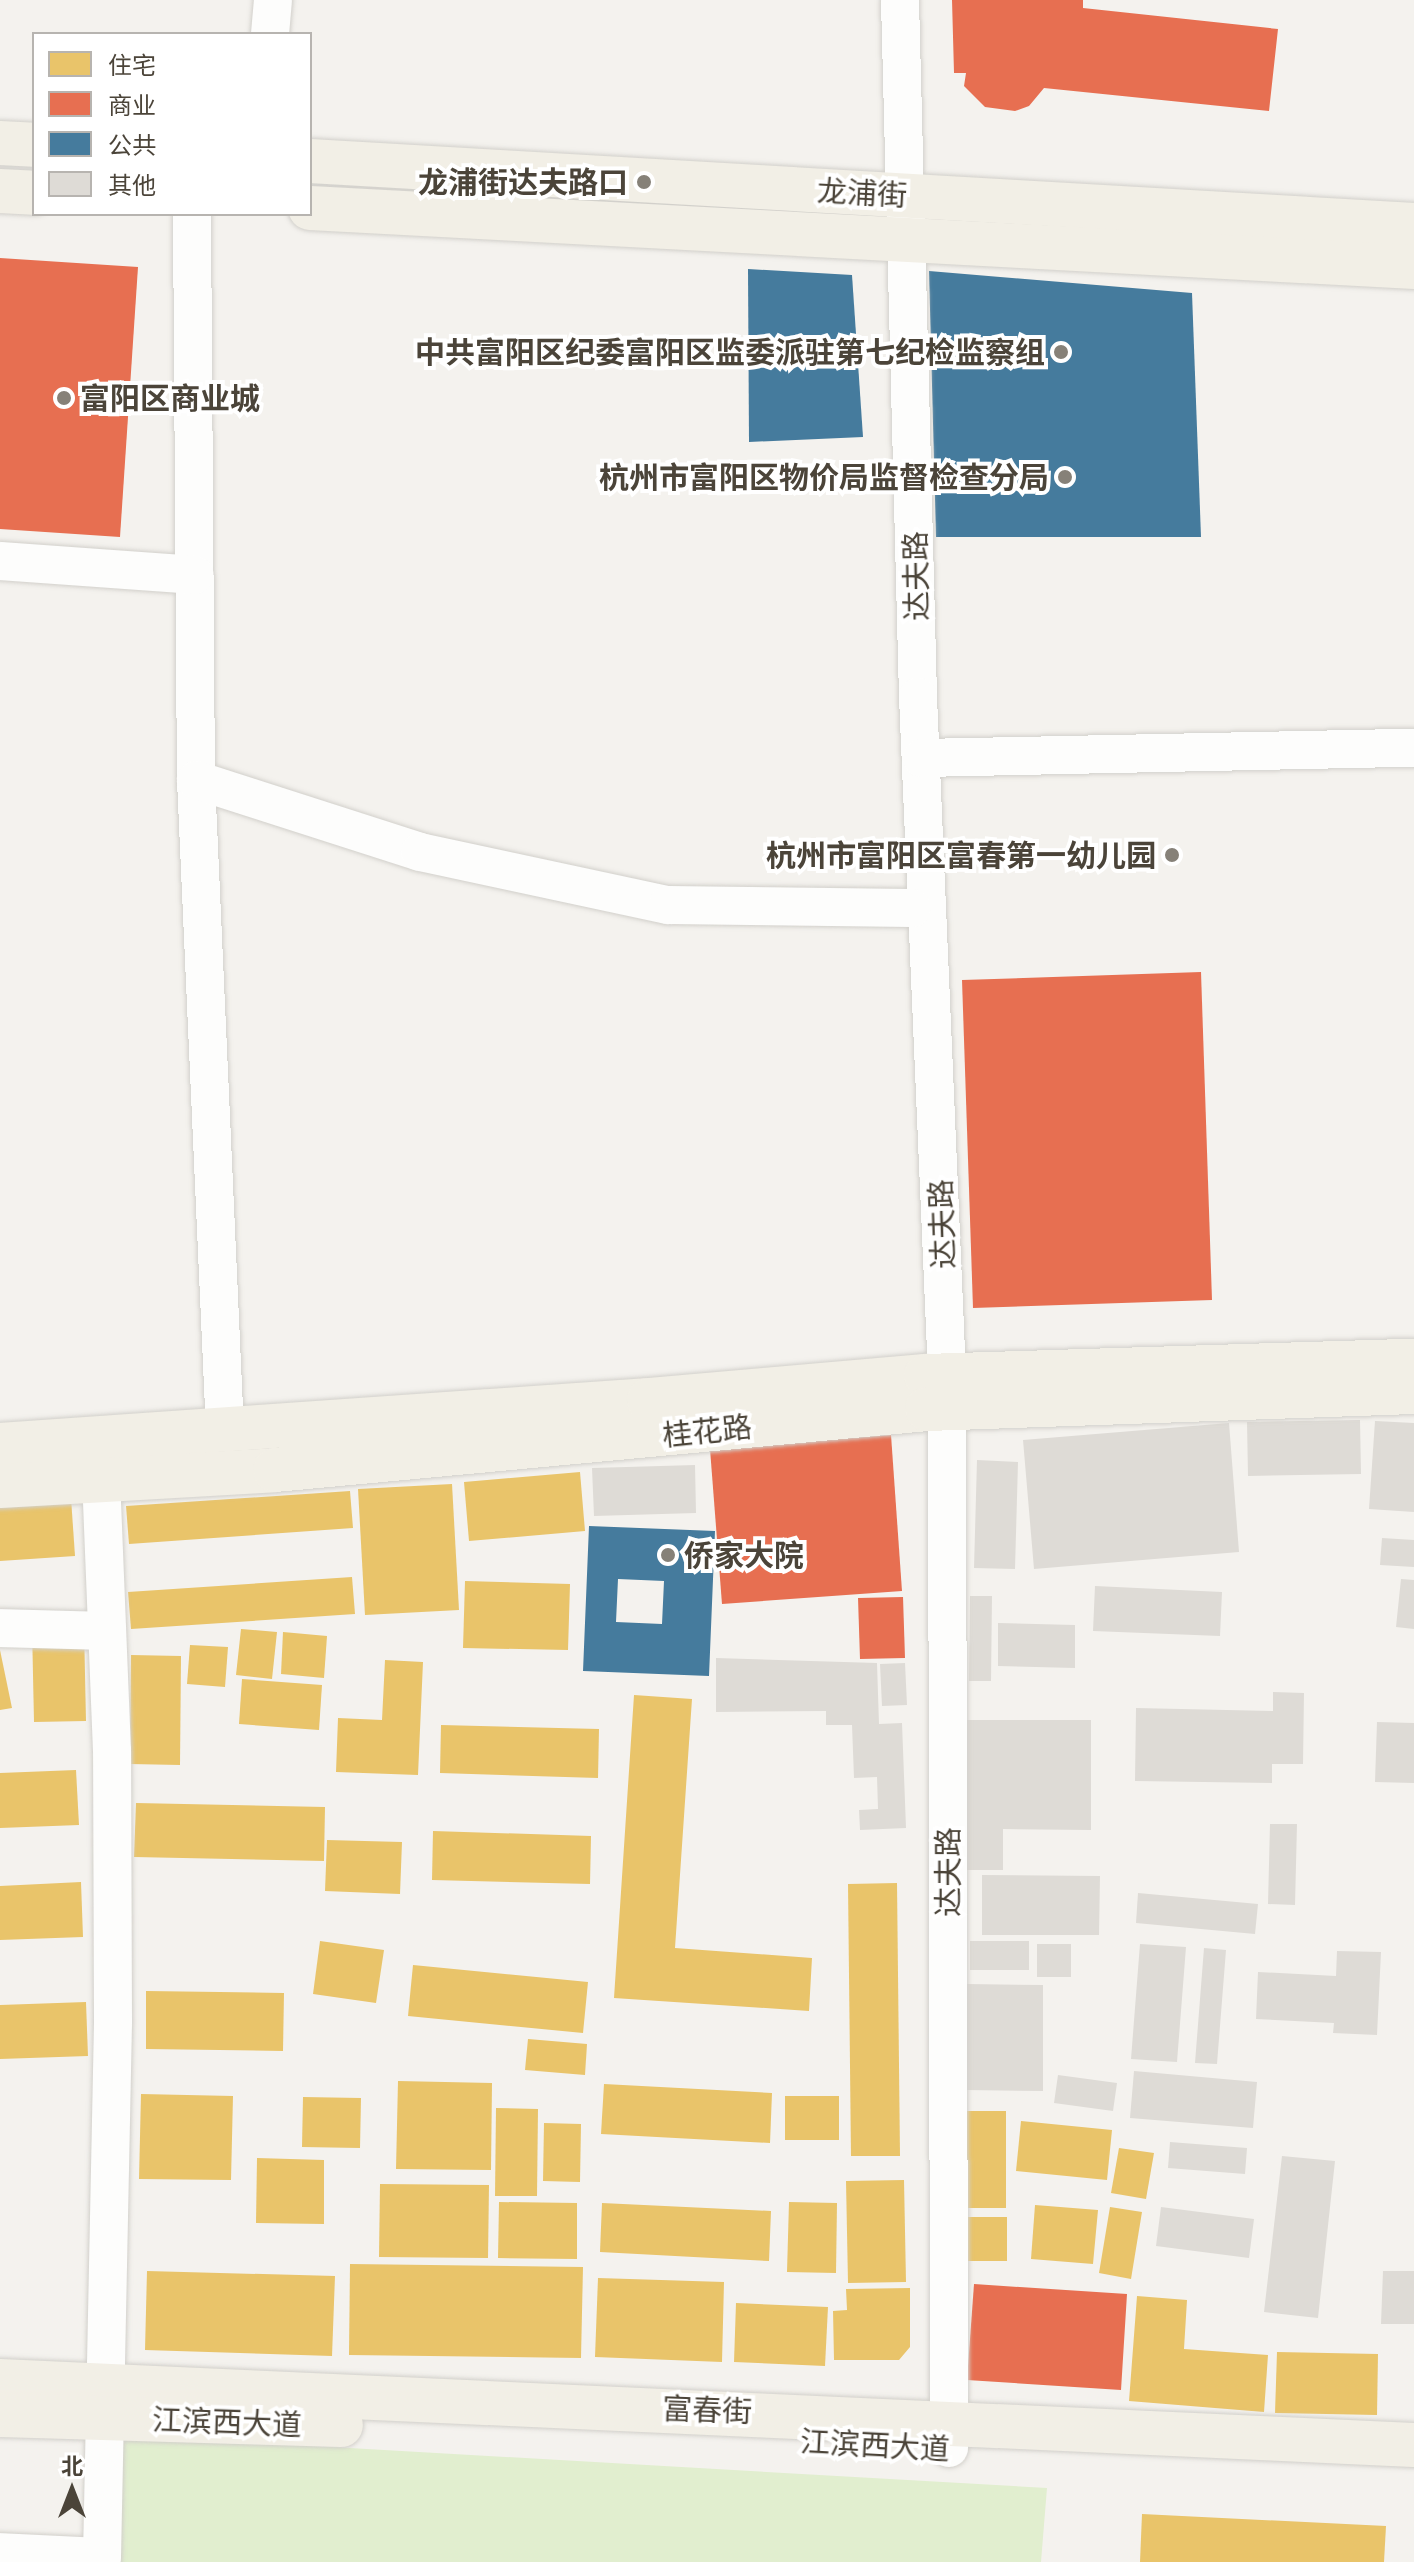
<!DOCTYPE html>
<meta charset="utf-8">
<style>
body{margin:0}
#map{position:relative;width:1414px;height:2562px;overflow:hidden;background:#f4f2ee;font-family:"Titillium Web","Noto Sans SC",sans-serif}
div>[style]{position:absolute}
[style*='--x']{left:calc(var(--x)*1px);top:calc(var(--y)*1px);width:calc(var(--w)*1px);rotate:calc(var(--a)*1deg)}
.green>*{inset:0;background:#e1eecf}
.homes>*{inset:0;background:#e9c46a}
.shops>*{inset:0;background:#e76f51}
.public>*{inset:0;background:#457b9d}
.building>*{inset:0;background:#dedbd6}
.roads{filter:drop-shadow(0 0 2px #d2d0cb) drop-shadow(0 0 2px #d2d0cb)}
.minor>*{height:38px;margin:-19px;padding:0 19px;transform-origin:19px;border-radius:19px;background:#fdfdfc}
.major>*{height:44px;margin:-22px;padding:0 22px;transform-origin:22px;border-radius:22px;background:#f2efe6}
.dots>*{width:22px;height:22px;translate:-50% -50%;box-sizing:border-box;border:4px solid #fff;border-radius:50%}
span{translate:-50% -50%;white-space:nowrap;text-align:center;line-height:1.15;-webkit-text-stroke:8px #fff;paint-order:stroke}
.poi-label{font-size:30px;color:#4b4439;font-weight:700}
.right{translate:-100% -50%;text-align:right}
.left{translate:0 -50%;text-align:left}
.street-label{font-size:30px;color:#4b4439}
.legend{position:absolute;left:32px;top:32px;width:280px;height:184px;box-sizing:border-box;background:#fff;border:2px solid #b7b4b0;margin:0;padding:10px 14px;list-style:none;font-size:24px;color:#4b4439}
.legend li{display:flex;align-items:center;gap:16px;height:40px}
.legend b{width:40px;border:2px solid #b7b4b0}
.north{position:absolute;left:32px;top:2450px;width:80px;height:80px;-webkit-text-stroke:6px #fff;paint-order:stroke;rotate:0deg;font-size:22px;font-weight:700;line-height:32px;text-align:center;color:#4b4439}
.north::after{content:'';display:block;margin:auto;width:28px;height:36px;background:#4b4439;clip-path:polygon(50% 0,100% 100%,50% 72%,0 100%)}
</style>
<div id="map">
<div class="green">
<i style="clip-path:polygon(106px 2434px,1047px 2488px,1041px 2562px,110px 2562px)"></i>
</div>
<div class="homes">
<i style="clip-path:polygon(580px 1472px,585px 1531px,469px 1541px,464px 1482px)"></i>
<i style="clip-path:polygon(452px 1484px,459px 1610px,365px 1615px,358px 1489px)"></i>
<i style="clip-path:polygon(350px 1491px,353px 1528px,129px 1544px,126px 1506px)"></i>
<i style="clip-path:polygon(71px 1498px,75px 1556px,0 1561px,0 1504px)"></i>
<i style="clip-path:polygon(352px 1577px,355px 1614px,131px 1629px,128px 1592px)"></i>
<i style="clip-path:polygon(465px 1581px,570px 1584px,568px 1650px,463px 1648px)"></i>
<i style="clip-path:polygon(84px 1627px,86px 1721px,34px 1722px,32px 1628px)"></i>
<i style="clip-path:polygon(241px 1629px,277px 1632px,272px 1679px,236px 1675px)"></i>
<i style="clip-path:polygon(283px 1632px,327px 1636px,324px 1678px,281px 1674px)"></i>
<i style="clip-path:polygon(190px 1645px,228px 1647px,225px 1687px,187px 1684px)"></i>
<i style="clip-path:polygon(0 1650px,12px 1708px,0 1710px)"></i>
<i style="clip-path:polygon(131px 1655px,181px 1656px,180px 1765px,130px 1764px)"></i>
<i style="clip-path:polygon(385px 1660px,423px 1662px,418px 1775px,336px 1772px,338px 1718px,382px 1720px)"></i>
<i style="clip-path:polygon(242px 1679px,322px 1685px,319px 1730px,239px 1724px)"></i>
<i style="clip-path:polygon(634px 1695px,692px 1699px,675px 1948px,812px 1958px,809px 2011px,614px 1998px)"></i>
<i style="clip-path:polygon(441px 1725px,599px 1729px,598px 1778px,440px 1773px)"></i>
<i style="clip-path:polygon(76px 1770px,79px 1825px,0 1828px,0 1773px)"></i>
<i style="clip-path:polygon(136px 1803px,325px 1807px,324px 1861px,134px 1857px)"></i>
<i style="clip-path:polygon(433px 1831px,591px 1836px,590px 1884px,432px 1880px)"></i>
<i style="clip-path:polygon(327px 1840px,402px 1842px,400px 1894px,325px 1891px)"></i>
<i style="clip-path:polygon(81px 1882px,83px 1937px,0 1940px,0 1886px)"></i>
<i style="clip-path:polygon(897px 1883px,900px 2156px,851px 2156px,848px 1884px)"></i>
<i style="clip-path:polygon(320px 1941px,384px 1950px,376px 2003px,313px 1994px)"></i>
<i style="clip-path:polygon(413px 1965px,588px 1982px,583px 2033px,408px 2016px)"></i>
<i style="clip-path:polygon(146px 1991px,284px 1993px,283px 2051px,146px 2049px)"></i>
<i style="clip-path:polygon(86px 2002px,88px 2056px,0 2059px,0 2005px)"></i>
<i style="clip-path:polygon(528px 2039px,587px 2044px,585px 2075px,525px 2070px)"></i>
<i style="clip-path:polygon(398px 2081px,492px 2083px,491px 2170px,396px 2169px)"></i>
<i style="clip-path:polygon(604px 2084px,772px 2093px,770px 2143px,601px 2134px)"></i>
<i style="clip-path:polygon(141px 2094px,233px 2096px,231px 2180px,139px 2179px)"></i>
<i style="clip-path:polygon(785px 2096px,839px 2096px,839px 2140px,785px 2140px)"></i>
<i style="clip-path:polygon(303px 2097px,361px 2098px,360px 2148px,302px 2147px)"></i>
<i style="clip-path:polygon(496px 2108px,538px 2109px,537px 2196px,495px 2196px)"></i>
<i style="clip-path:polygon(966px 2111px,1006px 2111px,1006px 2208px,966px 2208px)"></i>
<i style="clip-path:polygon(1021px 2121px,1112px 2130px,1107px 2180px,1016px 2171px)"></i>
<i style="clip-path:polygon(544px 2123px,581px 2124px,580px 2182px,543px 2181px)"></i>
<i style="clip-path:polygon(1119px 2148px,1154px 2153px,1146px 2199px,1111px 2193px)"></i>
<i style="clip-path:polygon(257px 2158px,324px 2160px,324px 2224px,256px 2223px)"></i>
<i style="clip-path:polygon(904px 2180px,906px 2282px,848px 2283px,846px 2181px)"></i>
<i style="clip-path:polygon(380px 2184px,489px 2185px,488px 2258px,379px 2257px)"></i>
<i style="clip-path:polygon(499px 2202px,577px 2203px,577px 2259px,498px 2258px)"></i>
<i style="clip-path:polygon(789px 2202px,837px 2203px,836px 2273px,787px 2272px)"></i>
<i style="clip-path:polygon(602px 2203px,771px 2211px,769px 2261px,600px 2252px)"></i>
<i style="clip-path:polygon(1035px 2205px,1098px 2210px,1093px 2264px,1031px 2259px)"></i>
<i style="clip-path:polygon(1110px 2207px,1142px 2212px,1131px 2279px,1099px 2273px)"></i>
<i style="clip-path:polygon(966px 2217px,1007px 2217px,1007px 2261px,966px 2261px)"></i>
<i style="clip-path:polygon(350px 2264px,583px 2267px,581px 2358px,349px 2355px)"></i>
<i style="clip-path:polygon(147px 2271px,335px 2276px,332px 2356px,145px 2350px)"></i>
<i style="clip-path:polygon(598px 2278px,724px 2282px,722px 2362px,595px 2357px)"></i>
<i style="clip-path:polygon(910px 2288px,910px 2347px,899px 2360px,834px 2360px,833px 2311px,847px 2310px,846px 2289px)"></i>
<i style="clip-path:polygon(1137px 2296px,1187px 2300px,1184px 2349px,1268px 2355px,1264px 2412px,1129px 2401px)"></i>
<i style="clip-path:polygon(736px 2303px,828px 2307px,825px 2366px,734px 2362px)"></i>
<i style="clip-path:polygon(1277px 2352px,1378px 2354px,1377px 2415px,1275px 2413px)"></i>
<i style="clip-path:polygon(1142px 2514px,1386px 2526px,1384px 2562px,1140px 2562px)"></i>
</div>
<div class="shops">
<i style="clip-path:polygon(952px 0,1083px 0,1083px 8px,1278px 29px,1269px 111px,1044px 88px,1029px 106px,1015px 111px,985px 107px,964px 86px,966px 73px,954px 73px)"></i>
<i style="clip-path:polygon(0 258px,138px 267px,120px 537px,0 529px)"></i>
<i style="clip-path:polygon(1201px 972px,1212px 1300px,973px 1308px,962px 980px)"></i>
<i style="clip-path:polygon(891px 1435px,902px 1591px,722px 1604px,710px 1449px)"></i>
<i style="clip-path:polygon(903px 1597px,905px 1658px,860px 1659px,858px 1598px)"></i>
<i style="clip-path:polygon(974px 2284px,1127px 2294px,1121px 2390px,967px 2380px)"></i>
</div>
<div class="public">
<i style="clip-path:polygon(748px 269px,852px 275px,863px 437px,749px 442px)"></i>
<i style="clip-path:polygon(929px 271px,1192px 293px,1201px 537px,936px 537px)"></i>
<i style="clip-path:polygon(evenodd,589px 1526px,715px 1531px,709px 1676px,583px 1671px,589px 1526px,618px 1579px,664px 1581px,662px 1624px,616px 1622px,618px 1579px)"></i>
</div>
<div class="building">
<i style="clip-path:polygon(1360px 1420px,1361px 1474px,1248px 1476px,1247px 1422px)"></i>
<i style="clip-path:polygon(1375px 1421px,1414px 1423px,1414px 1512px,1369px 1509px)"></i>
<i style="clip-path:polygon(1229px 1423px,1239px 1552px,1034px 1569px,1023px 1440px)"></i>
<i style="clip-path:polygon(977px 1460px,1018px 1462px,1015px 1569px,974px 1568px)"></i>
<i style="clip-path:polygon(695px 1465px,696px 1513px,594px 1516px,592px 1468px)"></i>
<i style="clip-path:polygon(1382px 1538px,1414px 1540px,1414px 1567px,1380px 1565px)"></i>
<i style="clip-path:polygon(1401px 1579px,1414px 1580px,1414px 1629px,1396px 1627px)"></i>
<i style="clip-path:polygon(1095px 1586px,1222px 1592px,1220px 1636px,1093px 1631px)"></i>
<i style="clip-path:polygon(970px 1596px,992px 1596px,991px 1681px,969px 1681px)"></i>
<i style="clip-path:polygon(998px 1623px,1075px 1625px,1075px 1668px,998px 1666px)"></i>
<i style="clip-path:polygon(716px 1658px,877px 1663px,879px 1724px,902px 1723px,906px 1828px,860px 1830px,859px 1810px,878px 1809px,877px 1777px,854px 1778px,852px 1725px,826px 1725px,826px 1711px,716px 1712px)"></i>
<i style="clip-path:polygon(905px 1663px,907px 1705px,882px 1706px,880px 1664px)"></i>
<i style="clip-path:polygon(1273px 1692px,1304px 1693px,1303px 1764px,1272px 1764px,1272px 1783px,1135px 1781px,1136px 1708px,1273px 1711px)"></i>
<i style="clip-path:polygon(966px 1720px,1091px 1720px,1091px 1830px,1003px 1829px,1003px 1870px,966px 1870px)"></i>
<i style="clip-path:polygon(1377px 1722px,1414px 1723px,1414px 1783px,1375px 1782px)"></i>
<i style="clip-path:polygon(1270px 1824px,1297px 1824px,1295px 1905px,1268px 1904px)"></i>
<i style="clip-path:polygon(982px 1875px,1100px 1876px,1099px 1935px,982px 1935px)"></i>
<i style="clip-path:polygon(1138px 1893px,1258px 1904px,1255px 1934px,1136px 1923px)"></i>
<i style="clip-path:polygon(970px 1941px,1029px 1941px,1029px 1970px,970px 1970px)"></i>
<i style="clip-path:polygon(1037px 1944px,1071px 1944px,1071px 1977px,1037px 1977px)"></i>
<i style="clip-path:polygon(1140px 1944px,1186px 1947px,1177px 2062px,1131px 2059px)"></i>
<i style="clip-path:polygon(1204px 1948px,1226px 1950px,1217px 2064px,1195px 2063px)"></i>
<i style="clip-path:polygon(1337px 1951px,1381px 1952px,1377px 2035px,1333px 2033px,1334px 2023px,1256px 2019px,1258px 1972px,1336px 1976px)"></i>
<i style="clip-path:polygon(967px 1984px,1043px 1985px,1043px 2091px,966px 2090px)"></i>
<i style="clip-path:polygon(1134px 2071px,1257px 2082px,1253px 2128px,1130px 2118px)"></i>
<i style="clip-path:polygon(1058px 2075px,1117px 2083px,1113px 2111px,1054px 2103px)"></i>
<i style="clip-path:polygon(1170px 2142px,1247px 2148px,1245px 2174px,1168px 2168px)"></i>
<i style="clip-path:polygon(1282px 2156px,1335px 2161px,1318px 2318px,1264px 2312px)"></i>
<i style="clip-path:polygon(1161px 2207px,1254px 2219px,1249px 2258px,1156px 2246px)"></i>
<i style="clip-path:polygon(1383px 2271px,1414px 2271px,1414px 2324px,1381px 2324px)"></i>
</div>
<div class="roads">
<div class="minor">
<i style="--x:900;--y:0;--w:697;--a:88.52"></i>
<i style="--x:918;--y:697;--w:679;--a:87.55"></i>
<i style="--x:947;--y:1375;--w:1073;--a:89.89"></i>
<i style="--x:270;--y:34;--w:34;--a:-85"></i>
<i style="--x:192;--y:214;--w:566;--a:89.6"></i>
<i style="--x:196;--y:780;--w:652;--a:87.45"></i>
<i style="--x:0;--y:561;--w:195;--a:4.1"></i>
<i style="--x:922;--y:758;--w:492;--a:-1.2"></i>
<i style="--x:196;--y:780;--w:235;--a:17.8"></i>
<i style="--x:420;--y:852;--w:254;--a:12.1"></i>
<i style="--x:668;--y:905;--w:244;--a:0.7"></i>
<i style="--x:0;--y:1628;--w:107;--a:1.6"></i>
<i style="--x:0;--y:2552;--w:102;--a:2.8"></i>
<i style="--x:102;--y:2557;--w:535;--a:-88.82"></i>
<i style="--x:113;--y:2022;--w:271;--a:-90.2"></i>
<i style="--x:112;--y:1751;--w:270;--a:-92.3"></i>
</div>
<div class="major">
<i style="--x:0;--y:143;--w:34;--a:3"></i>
<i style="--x:310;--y:161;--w:1106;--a:3.32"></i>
<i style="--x:0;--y:191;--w:34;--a:3"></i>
<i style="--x:310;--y:208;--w:1106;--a:3.06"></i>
<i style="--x:0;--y:1445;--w:651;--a:-3.97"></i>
<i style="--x:649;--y:1400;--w:278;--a:-5"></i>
<i style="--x:926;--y:1376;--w:488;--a:-1.8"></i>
<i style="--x:0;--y:1486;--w:275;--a:-3.3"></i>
<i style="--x:275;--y:1470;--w:655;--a:-5.34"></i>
<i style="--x:927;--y:1409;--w:487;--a:-2"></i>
<i style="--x:0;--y:2381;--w:1415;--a:2.59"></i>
<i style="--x:0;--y:2415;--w:341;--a:1.7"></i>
</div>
</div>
<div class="dots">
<i style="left:644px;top:182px;background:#868178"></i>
<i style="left:1061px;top:352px;background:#868178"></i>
<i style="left:64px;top:398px;background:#868178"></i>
<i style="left:1065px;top:477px;background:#868178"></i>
<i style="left:1172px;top:855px;background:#868178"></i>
<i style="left:668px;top:1555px;background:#868178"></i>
</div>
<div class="poi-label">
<span class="right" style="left:628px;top:182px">龙浦街达夫路口</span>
<span class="right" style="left:1045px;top:352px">中共富阳区纪委富阳区监委派驻第七纪检监察组</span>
<span class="left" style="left:80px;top:398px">富阳区商业城</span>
<span class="right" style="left:1049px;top:477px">杭州市富阳区物价局监督检查分局</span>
<span class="right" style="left:1156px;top:855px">杭州市富阳区富春第一幼儿园</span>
<span class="left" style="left:684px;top:1555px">侨家大院</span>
</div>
<div class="street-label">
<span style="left:862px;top:193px;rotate:3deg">龙浦街</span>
<span style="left:916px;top:576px;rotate:-91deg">达夫路</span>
<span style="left:942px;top:1224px;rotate:-92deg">达夫路</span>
<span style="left:707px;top:1431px;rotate:-6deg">桂花路</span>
<span style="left:948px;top:1872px;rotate:-90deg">达夫路</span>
<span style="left:707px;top:2410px;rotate:2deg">富春街</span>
<span style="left:227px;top:2422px;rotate:2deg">江滨西大道</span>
<span style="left:875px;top:2445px;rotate:3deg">江滨西大道</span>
</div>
<ul class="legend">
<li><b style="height:22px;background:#e9c46a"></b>住宅</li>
<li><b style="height:22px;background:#e76f51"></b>商业</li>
<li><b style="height:22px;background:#457b9d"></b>公共</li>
<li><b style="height:22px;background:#dedbd6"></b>其他</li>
</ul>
<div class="north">北</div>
</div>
